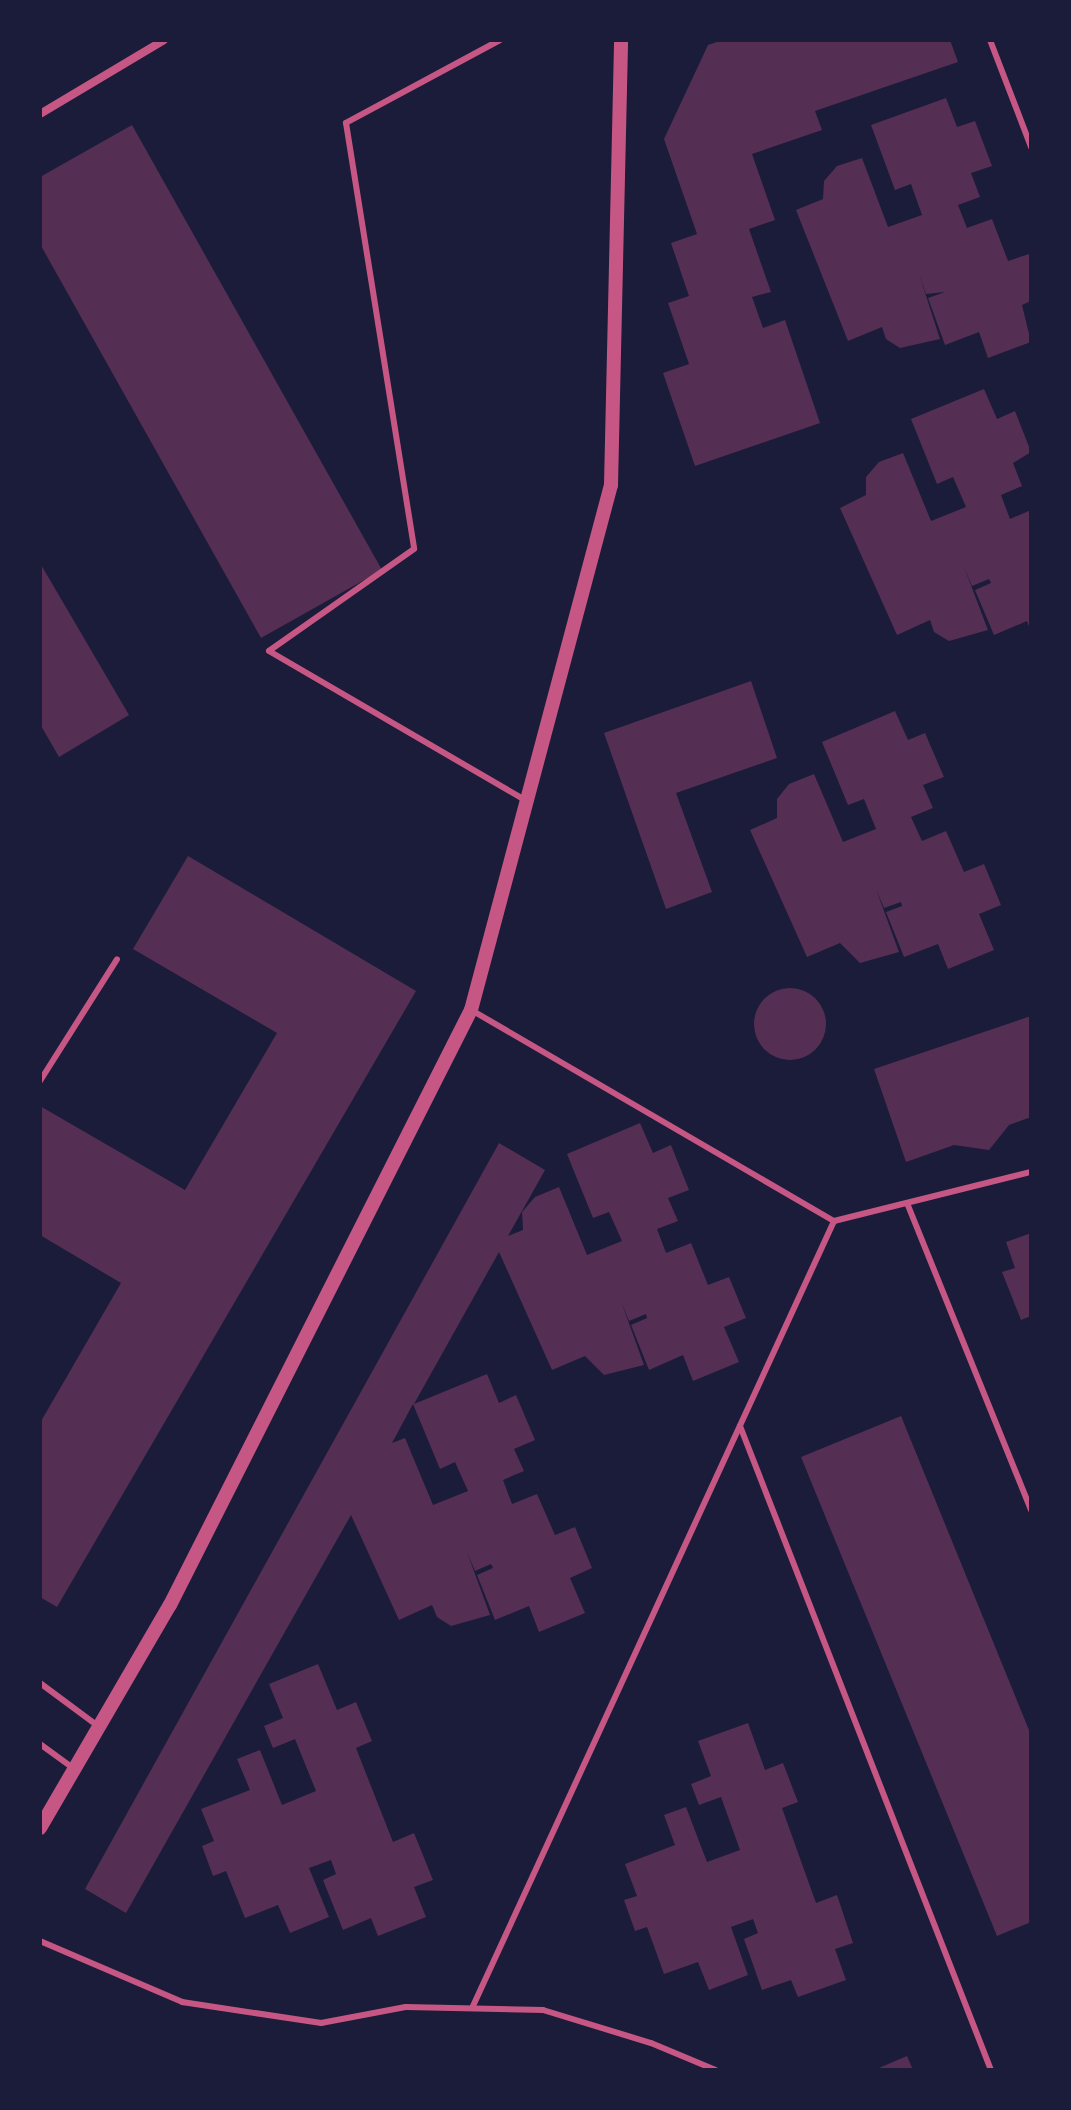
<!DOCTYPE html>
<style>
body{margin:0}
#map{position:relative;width:1071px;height:2110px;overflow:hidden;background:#1b1b3a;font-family:Inter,sans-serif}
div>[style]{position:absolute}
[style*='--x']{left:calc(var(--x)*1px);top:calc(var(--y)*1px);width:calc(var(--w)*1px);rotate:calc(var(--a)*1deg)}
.building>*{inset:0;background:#542f53}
.round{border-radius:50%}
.service>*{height:6px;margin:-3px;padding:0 3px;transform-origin:3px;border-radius:3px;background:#c65784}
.minor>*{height:8px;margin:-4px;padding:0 4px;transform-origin:4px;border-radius:4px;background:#c65784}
.tertiary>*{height:14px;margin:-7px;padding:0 7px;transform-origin:7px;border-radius:7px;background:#c65784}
span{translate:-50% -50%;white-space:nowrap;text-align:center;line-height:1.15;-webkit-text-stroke:7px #1b1b3a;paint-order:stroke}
.frame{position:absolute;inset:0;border:42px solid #1b1b3a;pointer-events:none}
</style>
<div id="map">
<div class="building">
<i style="clip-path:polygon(723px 40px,950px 40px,958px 62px,815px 111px,822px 130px,752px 154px,775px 220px,749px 229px,771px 292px,752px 297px,763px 328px,785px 320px,820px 423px,695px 466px,663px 373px,689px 364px,668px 303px,689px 296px,671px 243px,697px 234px,664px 139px,708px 45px)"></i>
<i style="clip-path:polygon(946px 98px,957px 127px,975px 121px,992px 166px,971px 173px,980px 197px,958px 205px,967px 228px,992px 219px,1008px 261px,1029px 254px,1031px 260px,1031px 301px,1022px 305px,1031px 342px,988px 358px,979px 332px,945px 345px,928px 298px,945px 292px,926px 294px,919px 274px,940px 339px,900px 348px,886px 339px,882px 327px,848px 341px,796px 210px,823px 199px,824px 181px,837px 166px,862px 158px,888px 227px,922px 215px,911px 184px,895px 190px,871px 125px)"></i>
<i style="clip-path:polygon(132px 125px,382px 570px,261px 638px,40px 244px,40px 177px)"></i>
<i style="clip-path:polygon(984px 389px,997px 419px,1015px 411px,1031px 452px,1013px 463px,1022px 486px,1001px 495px,1010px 519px,1031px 510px,1031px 632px,1027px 621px,994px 635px,975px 590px,991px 583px,989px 579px,972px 586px,964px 567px,988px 630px,949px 641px,934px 632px,930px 620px,897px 635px,840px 508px,866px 495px,866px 477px,879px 462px,903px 453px,931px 521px,966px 507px,953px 477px,937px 484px,911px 419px)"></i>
<i style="clip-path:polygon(40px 563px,129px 715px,59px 757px,40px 724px)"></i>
<i style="clip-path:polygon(751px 681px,777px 758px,676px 793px,712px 892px,666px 909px,604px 733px)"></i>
<i style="clip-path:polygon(895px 711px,908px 740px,925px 733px,944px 777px,923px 785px,933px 808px,911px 817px,922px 841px,946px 831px,964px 872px,984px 864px,1001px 905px,979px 914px,994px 950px,948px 969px,938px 944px,904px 957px,886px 912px,902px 906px,901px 902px,884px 908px,876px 889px,899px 952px,860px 963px,840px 943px,807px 957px,750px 830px,777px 818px,777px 799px,789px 784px,814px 774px,843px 842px,876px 829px,864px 799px,848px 805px,822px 742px)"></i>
<i style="clip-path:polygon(188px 856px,416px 991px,57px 1607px,40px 1597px,40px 1423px,121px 1283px,40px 1235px,40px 1106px,185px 1190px,277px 1033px,133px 949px)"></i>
<i class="round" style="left:754px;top:988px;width:72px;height:72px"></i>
<i style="clip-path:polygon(1031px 1016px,1031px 1117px,1009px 1125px,989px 1150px,954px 1145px,906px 1162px,874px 1069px)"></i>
<i style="clip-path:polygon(evenodd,640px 1123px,653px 1153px,671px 1145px,689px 1190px,668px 1198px,678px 1221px,657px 1229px,666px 1253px,691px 1243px,708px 1285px,729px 1277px,746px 1318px,724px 1327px,739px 1362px,693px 1381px,683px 1355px,649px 1370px,631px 1325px,647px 1318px,646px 1314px,629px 1321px,621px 1301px,644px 1365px,604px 1375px,585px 1356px,552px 1370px,499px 1252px,414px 1404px,487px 1374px,499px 1403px,516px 1395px,535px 1440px,514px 1449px,524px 1471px,503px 1480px,512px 1504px,537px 1494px,555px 1535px,575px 1527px,592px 1568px,570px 1578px,585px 1613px,539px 1632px,529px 1606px,495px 1620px,477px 1575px,493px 1568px,491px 1564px,475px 1571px,467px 1552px,490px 1615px,451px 1626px,437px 1617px,432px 1605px,399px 1620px,351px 1515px,126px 1913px,85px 1889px,499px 1143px,545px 1170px,508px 1236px,523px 1230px,522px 1212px,535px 1197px,559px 1187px,587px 1255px,622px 1241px,609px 1212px,593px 1218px,567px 1154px,640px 1123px,413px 1404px,440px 1469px,455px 1462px,468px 1491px,433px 1505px,405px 1438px,392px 1443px,413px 1404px)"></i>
<i style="clip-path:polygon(1031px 1233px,1031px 1316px,1021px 1320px,1002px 1272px,1015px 1268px,1006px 1242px)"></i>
<i style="clip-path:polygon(901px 1416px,1031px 1735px,1031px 1922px,997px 1936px,801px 1457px)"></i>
<i style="clip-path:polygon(318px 1664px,337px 1710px,356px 1702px,372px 1741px,356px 1748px,393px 1842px,414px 1833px,433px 1880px,414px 1887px,426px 1917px,378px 1936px,371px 1918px,343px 1930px,323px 1880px,336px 1874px,331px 1860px,309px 1868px,329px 1917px,290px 1933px,278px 1905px,245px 1918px,226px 1871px,213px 1876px,202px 1846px,214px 1841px,201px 1809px,250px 1790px,237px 1759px,260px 1750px,282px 1805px,316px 1791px,295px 1739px,273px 1748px,264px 1726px,283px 1718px,269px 1684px)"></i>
<i style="clip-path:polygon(748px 1723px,765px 1770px,783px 1763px,798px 1802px,782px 1808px,816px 1903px,837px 1895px,853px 1943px,835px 1949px,846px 1980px,798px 1997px,791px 1980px,762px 1990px,744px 1939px,758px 1933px,753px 1919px,731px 1927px,748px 1975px,709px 1990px,698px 1962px,664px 1974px,647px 1927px,635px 1931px,624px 1900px,637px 1896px,625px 1864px,675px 1845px,664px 1815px,686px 1807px,707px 1862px,740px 1850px,721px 1797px,699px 1805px,691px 1784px,711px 1776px,698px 1741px)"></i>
<i style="clip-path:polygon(907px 2056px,913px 2070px,874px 2070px)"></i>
</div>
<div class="service">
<i style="--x:500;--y:40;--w:175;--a:151.7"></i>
<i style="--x:346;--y:123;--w:431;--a:80.9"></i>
<i style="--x:414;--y:549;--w:177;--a:144.9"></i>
<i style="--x:269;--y:651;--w:298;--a:30.2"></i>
<i style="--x:990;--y:40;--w:115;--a:69"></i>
<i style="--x:473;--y:1011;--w:418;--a:30.2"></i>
<i style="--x:834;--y:1221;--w:203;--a:-14"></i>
<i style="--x:40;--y:1081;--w:144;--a:-57.7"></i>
<i style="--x:907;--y:1203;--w:331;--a:68"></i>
<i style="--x:740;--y:1426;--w:691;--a:68.71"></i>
<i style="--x:40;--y:1683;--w:72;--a:36.6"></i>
<i style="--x:40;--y:1744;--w:41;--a:36"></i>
<i style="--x:40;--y:1941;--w:155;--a:23.2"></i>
<i style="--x:182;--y:2002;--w:141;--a:8.6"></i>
<i style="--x:321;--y:2023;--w:86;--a:-10.7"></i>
<i style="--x:406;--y:2007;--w:137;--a:1.3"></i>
<i style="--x:543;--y:2010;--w:113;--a:17"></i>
<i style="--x:651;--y:2043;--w:70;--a:22.6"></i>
<i style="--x:473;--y:2006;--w:864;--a:-65.3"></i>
</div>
<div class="minor">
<i style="--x:40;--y:114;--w:144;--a:-30.8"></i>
</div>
<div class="tertiary">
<i style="--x:40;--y:1828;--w:258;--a:-59.8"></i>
<i style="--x:170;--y:1605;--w:667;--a:-63.17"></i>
<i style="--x:471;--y:1010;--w:543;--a:-75.07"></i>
<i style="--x:611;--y:485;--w:445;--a:-88.7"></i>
</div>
<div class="frame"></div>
</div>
